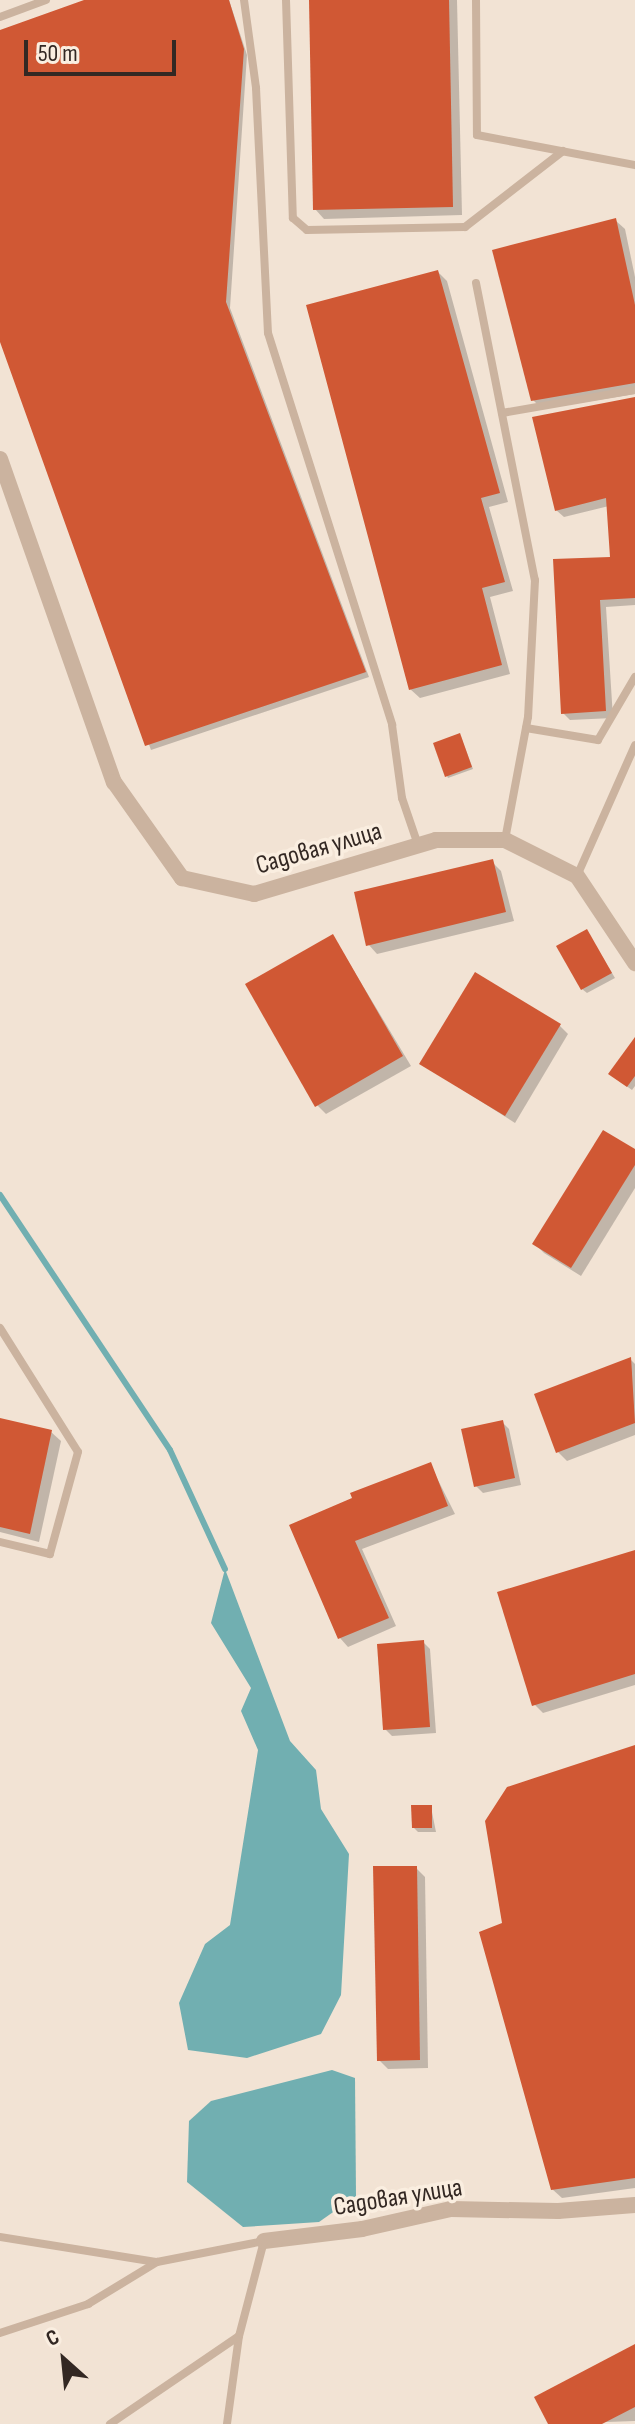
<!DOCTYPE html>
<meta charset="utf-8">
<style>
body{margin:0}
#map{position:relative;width:635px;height:2424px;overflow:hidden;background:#f2e3d4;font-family:"Sofia Sans Condensed",sans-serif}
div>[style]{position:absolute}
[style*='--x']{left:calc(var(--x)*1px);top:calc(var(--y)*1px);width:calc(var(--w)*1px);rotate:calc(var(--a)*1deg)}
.water>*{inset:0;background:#71afb1}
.shadow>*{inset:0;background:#0003}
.stream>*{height:6px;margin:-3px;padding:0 3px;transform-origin:3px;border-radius:3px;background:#71afb1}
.building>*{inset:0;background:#d05834}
.lane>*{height:8px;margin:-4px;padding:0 4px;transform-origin:4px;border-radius:4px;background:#cbb39f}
.street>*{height:16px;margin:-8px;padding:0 8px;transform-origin:8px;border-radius:8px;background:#cbb39f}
span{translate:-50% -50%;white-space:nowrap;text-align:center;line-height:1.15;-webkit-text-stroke:7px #faeee0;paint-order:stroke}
.street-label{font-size:26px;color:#332823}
.north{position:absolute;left:24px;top:2320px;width:80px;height:80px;-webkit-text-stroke:6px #faeee0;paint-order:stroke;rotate:333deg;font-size:22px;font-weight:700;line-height:32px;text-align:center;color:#332823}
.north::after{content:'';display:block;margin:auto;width:28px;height:36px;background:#332823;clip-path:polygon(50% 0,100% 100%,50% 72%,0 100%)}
.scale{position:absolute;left:24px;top:40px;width:152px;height:36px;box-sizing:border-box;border:4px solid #332823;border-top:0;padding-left:10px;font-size:24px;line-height:28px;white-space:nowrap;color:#332823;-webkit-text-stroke:6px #faeee0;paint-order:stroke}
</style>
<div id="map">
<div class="water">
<i style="clip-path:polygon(225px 1569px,290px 1741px,316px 1770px,321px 1809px,349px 1854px,341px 1995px,321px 2034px,247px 2058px,188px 2050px,179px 2003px,205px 1944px,230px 1925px,258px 1750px,241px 1711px,251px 1688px,211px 1623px)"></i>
<i style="clip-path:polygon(332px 2070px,355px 2078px,356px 2196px,319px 2222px,243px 2227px,187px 2182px,189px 2121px,211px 2101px)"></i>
</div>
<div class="shadow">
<i style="clip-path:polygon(90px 0,229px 0,247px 55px,230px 308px,369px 677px,151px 750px,0 336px,0 32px)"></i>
<i style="clip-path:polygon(311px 0,457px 0,462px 215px,324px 219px,315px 209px)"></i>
<i style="clip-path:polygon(615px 220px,625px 229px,635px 277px,635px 394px,542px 409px,533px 400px)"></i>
<i style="clip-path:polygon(438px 272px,447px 281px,508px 502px,489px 507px,513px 591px,490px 597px,510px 674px,420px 698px,410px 689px)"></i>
<i style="clip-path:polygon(635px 398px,635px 605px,606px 607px,613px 718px,570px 720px,563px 713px,612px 559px,609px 506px,564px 517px,556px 510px)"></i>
<i style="clip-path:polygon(461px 737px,473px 769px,448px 778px,447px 776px)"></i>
<i style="clip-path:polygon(492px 862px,501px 871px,514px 921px,377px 954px,368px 944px)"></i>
<i style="clip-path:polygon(587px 931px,615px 978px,587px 993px,582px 989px)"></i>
<i style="clip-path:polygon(333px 936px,411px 1066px,326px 1114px,317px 1105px)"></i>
<i style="clip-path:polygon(559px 1025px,568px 1034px,515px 1123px,422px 1064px)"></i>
<i style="clip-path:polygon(635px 1040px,635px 1086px,632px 1090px,615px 1078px)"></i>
<i style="clip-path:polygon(635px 1152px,635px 1188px,581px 1276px,544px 1253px,535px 1244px)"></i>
<i style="clip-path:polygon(630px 1359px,635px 1364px,635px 1435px,567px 1461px,558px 1452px)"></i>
<i style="clip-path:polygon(0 1420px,51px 1432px,61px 1441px,39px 1542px,0 1532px)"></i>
<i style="clip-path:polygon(502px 1422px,509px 1429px,521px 1485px,483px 1493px,476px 1486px)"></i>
<i style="clip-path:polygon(430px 1464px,455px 1514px,362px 1549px,396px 1626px,348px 1647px,340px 1638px,292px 1526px)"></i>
<i style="clip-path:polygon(635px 1552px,635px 1685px,543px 1713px,534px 1704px)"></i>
<i style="clip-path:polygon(423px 1642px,430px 1649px,436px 1733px,392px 1736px,385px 1729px)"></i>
<i style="clip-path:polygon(635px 1747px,635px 2188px,562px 2198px,552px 2189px,504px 1925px)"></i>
<i style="clip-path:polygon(431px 1807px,436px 1832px,418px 1832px,414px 1828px)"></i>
<i style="clip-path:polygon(416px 1868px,425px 1877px,428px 2068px,388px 2069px,379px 2060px)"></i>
<i style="clip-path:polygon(635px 2351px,635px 2421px,550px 2424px)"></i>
</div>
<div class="stream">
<i style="--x:0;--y:1195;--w:306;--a:56.3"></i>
<i style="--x:170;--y:1450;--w:131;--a:65.2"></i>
</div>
<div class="building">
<i style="clip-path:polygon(84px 0,229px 0,244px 49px,226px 302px,366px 672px,145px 746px,0 342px,0 30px)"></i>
<i style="clip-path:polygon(309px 0,449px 0,453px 207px,313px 210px)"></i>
<i style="clip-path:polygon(616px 218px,635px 305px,635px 383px,531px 401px,492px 250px)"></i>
<i style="clip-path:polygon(438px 270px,500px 493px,481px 498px,505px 582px,482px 588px,502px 665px,409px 690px,306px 305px)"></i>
<i style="clip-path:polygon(635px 397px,635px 598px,600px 600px,606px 711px,561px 714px,553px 559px,610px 557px,606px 498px,555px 511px,532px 417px)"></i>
<i style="clip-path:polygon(460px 733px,472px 767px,445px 777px,433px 743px)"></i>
<i style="clip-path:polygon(493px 859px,506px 912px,366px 946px,354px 892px)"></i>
<i style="clip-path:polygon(587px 929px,612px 973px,581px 990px,556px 946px)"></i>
<i style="clip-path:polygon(333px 934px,403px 1056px,315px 1107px,245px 984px)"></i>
<i style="clip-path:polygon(475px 972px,561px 1024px,505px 1116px,419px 1064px)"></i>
<i style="clip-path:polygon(635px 1037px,635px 1076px,627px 1087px,608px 1074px)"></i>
<i style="clip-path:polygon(603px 1130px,635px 1149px,635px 1165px,571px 1268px,532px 1244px)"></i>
<i style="clip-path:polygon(631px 1357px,635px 1423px,556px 1453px,534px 1394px)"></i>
<i style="clip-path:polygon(0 1418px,52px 1430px,30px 1534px,0 1527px)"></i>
<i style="clip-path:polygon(503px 1420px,515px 1478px,474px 1487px,461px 1429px)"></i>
<i style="clip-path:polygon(431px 1462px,448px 1506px,355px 1541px,389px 1618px,338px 1639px,289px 1525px,352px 1498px,350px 1493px)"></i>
<i style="clip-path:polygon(635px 1550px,635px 1674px,532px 1706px,497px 1592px)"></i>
<i style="clip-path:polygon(424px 1640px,430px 1727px,383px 1730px,377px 1644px)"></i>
<i style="clip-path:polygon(635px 1745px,635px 2178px,551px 2190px,479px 1932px,502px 1923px,485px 1821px,507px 1787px)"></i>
<i style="clip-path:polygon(411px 1805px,432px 1805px,432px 1828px,412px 1828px)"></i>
<i style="clip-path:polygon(373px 1866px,417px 1866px,420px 2060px,377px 2061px)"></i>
<i style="clip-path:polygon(635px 2344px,635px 2407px,602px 2424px,548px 2424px,534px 2397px)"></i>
</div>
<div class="lane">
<i style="--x:244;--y:0;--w:89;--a:82.2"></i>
<i style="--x:256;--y:88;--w:245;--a:87.2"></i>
<i style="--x:268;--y:333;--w:411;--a:72.4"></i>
<i style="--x:392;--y:725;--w:74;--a:82.2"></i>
<i style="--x:402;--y:798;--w:50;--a:71.2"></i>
<i style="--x:286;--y:0;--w:218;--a:88.2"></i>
<i style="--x:293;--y:218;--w:18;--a:41"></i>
<i style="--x:307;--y:230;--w:158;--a:-1.1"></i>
<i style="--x:465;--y:227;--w:124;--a:-37.8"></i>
<i style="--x:476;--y:0;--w:135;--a:89.6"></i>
<i style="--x:477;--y:135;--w:161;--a:10.8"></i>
<i style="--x:0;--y:17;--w:49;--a:-20.3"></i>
<i style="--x:476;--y:283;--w:303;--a:78.8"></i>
<i style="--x:535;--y:580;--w:137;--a:92.9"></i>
<i style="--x:528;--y:717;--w:125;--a:100.6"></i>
<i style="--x:502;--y:413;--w:135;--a:-9.8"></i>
<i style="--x:526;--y:728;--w:73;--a:9.5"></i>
<i style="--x:598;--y:740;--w:73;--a:-59.6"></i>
<i style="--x:577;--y:876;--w:143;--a:-66.1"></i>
<i style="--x:0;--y:1328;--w:146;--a:57.8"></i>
<i style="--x:78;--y:1452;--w:106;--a:105.4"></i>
<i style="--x:50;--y:1554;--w:51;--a:-166.5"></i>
<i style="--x:0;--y:2237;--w:158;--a:9.1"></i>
<i style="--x:0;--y:2333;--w:93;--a:-18.2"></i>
<i style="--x:88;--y:2304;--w:81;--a:-31.3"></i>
<i style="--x:157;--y:2262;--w:109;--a:-11.1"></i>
<i style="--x:264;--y:2241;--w:98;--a:104.7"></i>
<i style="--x:239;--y:2336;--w:89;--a:97.8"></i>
<i style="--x:110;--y:2424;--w:156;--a:-34.3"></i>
</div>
<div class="street">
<i style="--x:0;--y:459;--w:343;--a:70.6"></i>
<i style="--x:114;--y:782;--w:118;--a:54.7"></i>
<i style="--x:182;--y:878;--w:74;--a:12.5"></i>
<i style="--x:254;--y:894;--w:190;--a:-16.5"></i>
<i style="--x:436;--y:840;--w:69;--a:0"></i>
<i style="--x:505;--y:840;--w:80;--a:26.6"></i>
<i style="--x:577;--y:876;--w:105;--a:56.3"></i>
<i style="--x:264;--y:2241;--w:99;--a:-7"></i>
<i style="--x:362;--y:2229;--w:91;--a:-12.7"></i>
<i style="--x:451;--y:2209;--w:107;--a:1.1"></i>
<i style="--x:558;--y:2211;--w:77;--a:-4.5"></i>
</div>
<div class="street-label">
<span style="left:319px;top:849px;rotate:-16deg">Садовая улица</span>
<span style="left:398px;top:2198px;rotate:-9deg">Садовая улица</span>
</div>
<div class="north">С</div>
<div class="scale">50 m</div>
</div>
